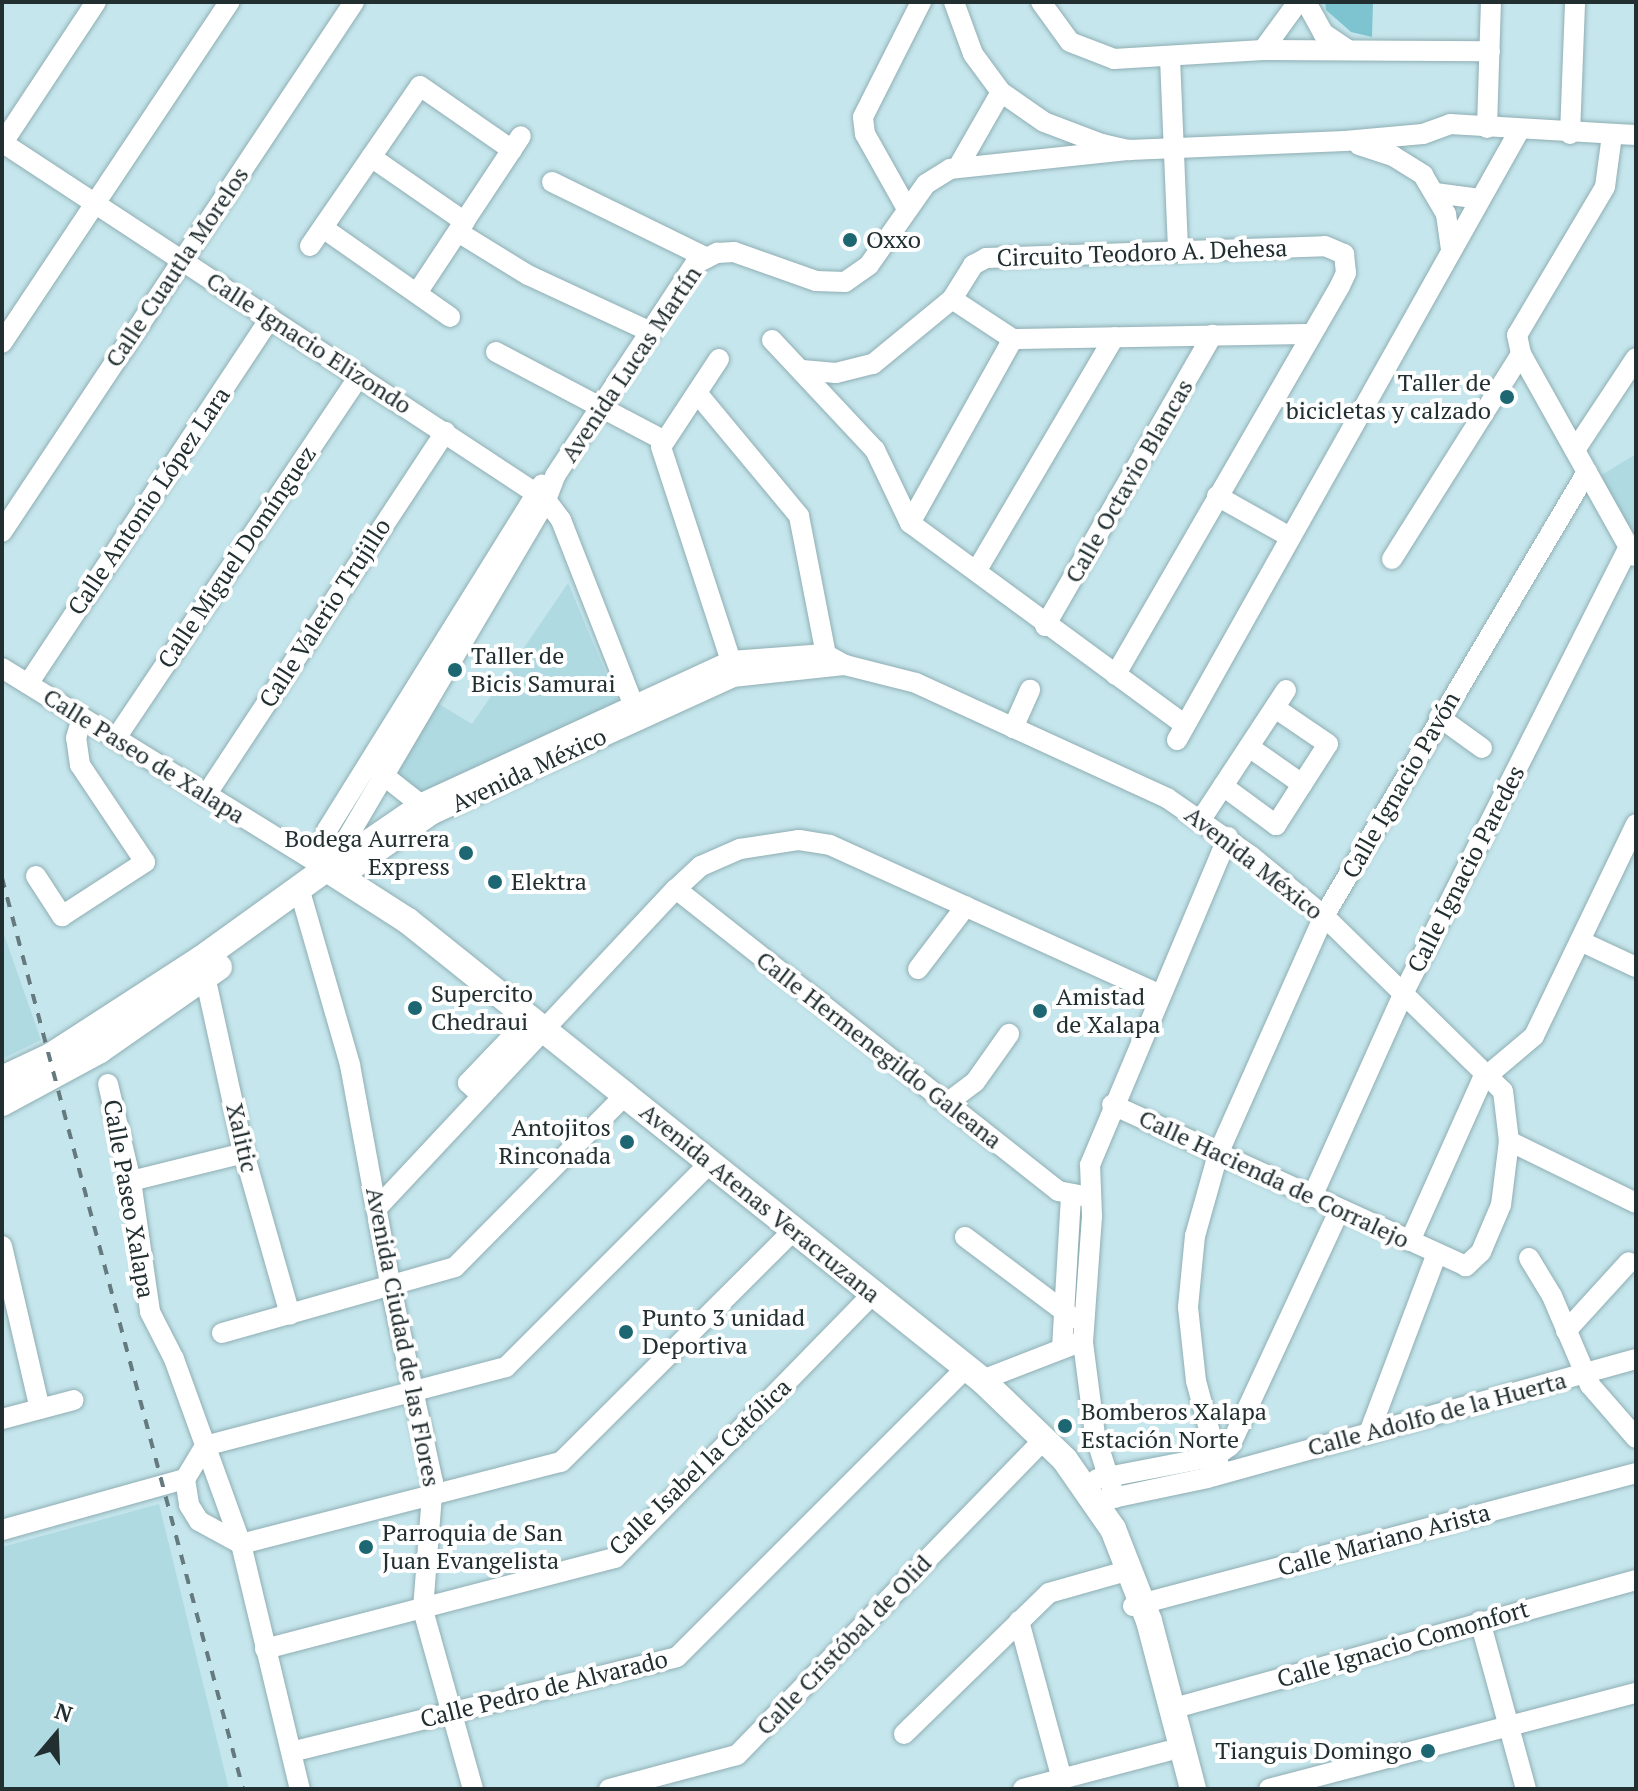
<!DOCTYPE html>
<meta charset="utf-8">
<style>
body{margin:0}
#map{position:relative;width:1638px;height:1791px;overflow:hidden;background:#c5e6ec;font-family:"PT Serif",serif}
div>[style]{position:absolute}
[style*='--x']{left:calc(var(--x)*1px);top:calc(var(--y)*1px);width:calc(var(--w)*1px);rotate:calc(var(--a)*1deg)}
.built>*{inset:0;background:#b0dae2}
.green>*{inset:0;background:#7dc4d0}
.roads{filter:drop-shadow(0 0 2px #8faeb4) drop-shadow(0 0 2px #8faeb4)}
.minor>*{height:20px;margin:-10px;padding:0 10px;transform-origin:10px;border-radius:10px;background:#fff}
.major>*{height:26px;margin:-13px;padding:0 13px;transform-origin:13px;border-radius:13px;background:#fff}
.rail>*{height:4px;margin-top:-2px;transform-origin:0;background:repeating-linear-gradient(90deg,#657a7e 0 10px,transparent 0 20px)}
.dots>*{width:22px;height:22px;translate:-50% -50%;box-sizing:border-box;border:4px solid #fff;border-radius:50%}
span{translate:-50% -50%;white-space:nowrap;text-align:center;line-height:1.15;-webkit-text-stroke:8px #fff;paint-order:stroke}
.poi-label{font-size:24px;color:#222f31}
.left{translate:0 -50%;text-align:left}
.right{translate:-100% -50%;text-align:right}
.street-label{font-size:24px;color:#222f31}
.frame{position:absolute;inset:0;border:4px solid #222f31;pointer-events:none}
.north{position:absolute;left:16px;top:1695px;width:80px;height:80px;-webkit-text-stroke:6px #fff;paint-order:stroke;rotate:19deg;font-size:22px;font-weight:700;line-height:32px;text-align:center;color:#222f31}
.north::after{content:'';display:block;margin:auto;width:28px;height:36px;background:#222f31;clip-path:polygon(50% 0,100% 100%,50% 72%,0 100%)}
</style>
<div id="map">
<div class="built">
<i style="clip-path:polygon(1636px 454px,1636px 546px,1595px 479px)"></i>
<i style="clip-path:polygon(568px 583px,620px 707px,423px 795px,390px 773px,434px 701px,472px 724px)"></i>
<i style="clip-path:polygon(2px 929px,41px 1040px,2px 1059px)"></i>
<i style="clip-path:polygon(159px 1504px,229px 1789px,2px 1789px,2px 1547px)"></i>
</div>
<div class="green">
<i style="clip-path:polygon(1325px 2px,1373px 2px,1372px 37px,1351px 32px,1326px 10px)"></i>
</div>
<div class="roads">
<div class="minor">
<i style="--x:954;--y:2;--w:55;--a:69.9"></i>
<i style="--x:973;--y:54;--w:47;--a:53.6"></i>
<i style="--x:1001;--y:92;--w:52;--a:34.9"></i>
<i style="--x:1044;--y:122;--w:62;--a:20.8"></i>
<i style="--x:1102;--y:144;--w:28;--a:13"></i>
<i style="--x:1129;--y:150;--w:216;--a:-2.4"></i>
<i style="--x:1345;--y:141;--w:78;--a:-5.1"></i>
<i style="--x:1423;--y:134;--w:29;--a:-20"></i>
<i style="--x:1450;--y:124;--w:186;--a:3.4"></i>
<i style="--x:1041;--y:2;--w:49;--a:54.1"></i>
<i style="--x:1070;--y:42;--w:47;--a:21.1"></i>
<i style="--x:1114;--y:59;--w:149;--a:-3.5"></i>
<i style="--x:1263;--y:50;--w:227;--a:0.3"></i>
<i style="--x:1306;--y:2;--w:35;--a:61"></i>
<i style="--x:1323;--y:33;--w:30;--a:34"></i>
<i style="--x:1263;--y:50;--w:59;--a:-53.9"></i>
<i style="--x:1170;--y:58;--w:194;--a:87.6"></i>
<i style="--x:1487;--y:128;--w:126;--a:-88.2"></i>
<i style="--x:1570;--y:134;--w:132;--a:-87.8"></i>
<i style="--x:1612;--y:135;--w:52;--a:97.7"></i>
<i style="--x:1605;--y:187;--w:172;--a:120.7"></i>
<i style="--x:1517;--y:335;--w:19;--a:78"></i>
<i style="--x:1521;--y:354;--w:231;--a:60.8"></i>
<i style="--x:3;--y:143;--w:650;--a:33.32"></i>
<i style="--x:546;--y:500;--w:25;--a:53"></i>
<i style="--x:561;--y:520;--w:214;--a:68.6"></i>
<i style="--x:2;--y:144;--w:170;--a:-56.5"></i>
<i style="--x:1359;--y:145;--w:36;--a:18"></i>
<i style="--x:1393;--y:156;--w:36;--a:32"></i>
<i style="--x:1423;--y:175;--w:45;--a:59.5"></i>
<i style="--x:1446;--y:214;--w:34;--a:82"></i>
<i style="--x:371;--y:157;--w:114;--a:34.7"></i>
<i style="--x:958;--y:167;--w:86;--a:-60.2"></i>
<i style="--x:552;--y:182;--w:170;--a:26.1"></i>
<i style="--x:1435;--y:193;--w:45;--a:7.6"></i>
<i style="--x:906;--y:207;--w:84;--a:-119.3"></i>
<i style="--x:865;--y:134;--w:17;--a:-97"></i>
<i style="--x:863;--y:117;--w:129;--a:-63.2"></i>
<i style="--x:323;--y:228;--w:155;--a:35"></i>
<i style="--x:458;--y:232;--w:82;--a:31.6"></i>
<i style="--x:528;--y:275;--w:136;--a:24.9"></i>
<i style="--x:310;--y:246;--w:194;--a:-55.5"></i>
<i style="--x:420;--y:86;--w:112;--a:34.8"></i>
<i style="--x:417;--y:293;--w:188;--a:-56.5"></i>
<i style="--x:952;--y:299;--w:73;--a:33.3"></i>
<i style="--x:1013;--y:339;--w:297;--a:-1"></i>
<i style="--x:772;--y:340;--w:151;--a:46.9"></i>
<i style="--x:875;--y:450;--w:81;--a:64.4"></i>
<i style="--x:910;--y:523;--w:341;--a:36.3"></i>
<i style="--x:2;--y:343;--w:410;--a:-56.3"></i>
<i style="--x:496;--y:352;--w:189;--a:27.8"></i>
<i style="--x:719;--y:359;--w:105;--a:123.4"></i>
<i style="--x:661;--y:447;--w:225;--a:71.9"></i>
<i style="--x:802;--y:370;--w:34;--a:5"></i>
<i style="--x:836;--y:373;--w:38;--a:-14"></i>
<i style="--x:873;--y:364;--w:102;--a:-39.4"></i>
<i style="--x:952;--y:299;--w:40;--a:-58"></i>
<i style="--x:973;--y:265;--w:15;--a:-28"></i>
<i style="--x:986;--y:258;--w:339;--a:-2"></i>
<i style="--x:1325;--y:246;--w:21;--a:23"></i>
<i style="--x:1344;--y:254;--w:19;--a:84"></i>
<i style="--x:1346;--y:273;--w:14;--a:115"></i>
<i style="--x:1340;--y:286;--w:449;--a:120"></i>
<i style="--x:697;--y:393;--w:160;--a:50.3"></i>
<i style="--x:799;--y:516;--w:152;--a:79"></i>
<i style="--x:1575;--y:450;--w:110;--a:-56.5"></i>
<i style="--x:1217;--y:496;--w:84;--a:29.3"></i>
<i style="--x:910;--y:523;--w:211;--a:-60.8"></i>
<i style="--x:2;--y:532;--w:636;--a:-56.41"></i>
<i style="--x:1392;--y:559;--w:242;--a:-57.8"></i>
<i style="--x:977;--y:570;--w:270;--a:-59.5"></i>
<i style="--x:1045;--y:626;--w:336;--a:-60.1"></i>
<i style="--x:2;--y:668;--w:382;--a:31.7"></i>
<i style="--x:327;--y:869;--w:39;--a:-90"></i>
<i style="--x:327;--y:830;--w:407;--a:-58.1"></i>
<i style="--x:28;--y:684;--w:439;--a:-56.5"></i>
<i style="--x:1439;--y:717;--w:53;--a:35.8"></i>
<i style="--x:1013;--y:728;--w:42;--a:-65.9"></i>
<i style="--x:116;--y:738;--w:436;--a:-56.1"></i>
<i style="--x:1177;--y:740;--w:698;--a:-60.68"></i>
<i style="--x:1249;--y:747;--w:65;--a:34.9"></i>
<i style="--x:373;--y:767;--w:60;--a:38.2"></i>
<i style="--x:1223;--y:786;--w:66;--a:36.3"></i>
<i style="--x:1276;--y:825;--w:96;--a:-57.3"></i>
<i style="--x:1328;--y:744;--w:64;--a:-145.8"></i>
<i style="--x:206;--y:795;--w:435;--a:-56.6"></i>
<i style="--x:1202;--y:818;--w:153;--a:-56.7"></i>
<i style="--x:344;--y:856;--w:92;--a:-34.4"></i>
<i style="--x:420;--y:804;--w:342;--a:-24.7"></i>
<i style="--x:731;--y:661;--w:94;--a:-4.3"></i>
<i style="--x:825;--y:654;--w:23;--a:29"></i>
<i style="--x:845;--y:665;--w:73;--a:14.2"></i>
<i style="--x:916;--y:683;--w:276;--a:24.6"></i>
<i style="--x:1167;--y:798;--w:102;--a:34.6"></i>
<i style="--x:1251;--y:856;--w:94;--a:39.4"></i>
<i style="--x:1324;--y:916;--w:250;--a:44.4"></i>
<i style="--x:1503;--y:1091;--w:50;--a:83.2"></i>
<i style="--x:1509;--y:1141;--w:64;--a:97.1"></i>
<i style="--x:1501;--y:1205;--w:51;--a:113.1"></i>
<i style="--x:1481;--y:1252;--w:21;--a:137"></i>
<i style="--x:1466;--y:1266;--w:389;--a:-155.5"></i>
<i style="--x:344;--y:861;--w:21;--a:-85"></i>
<i style="--x:346;--y:840;--w:394;--a:-59.5"></i>
<i style="--x:546;--y:500;--w:26;--a:-69"></i>
<i style="--x:555;--y:476;--w:254;--a:-56.6"></i>
<i style="--x:695;--y:264;--w:25;--a:-27"></i>
<i style="--x:717;--y:253;--w:17;--a:-3"></i>
<i style="--x:734;--y:252;--w:87;--a:19.5"></i>
<i style="--x:816;--y:281;--w:29;--a:2"></i>
<i style="--x:845;--y:282;--w:29;--a:-35"></i>
<i style="--x:869;--y:265;--w:99;--a:-54.9"></i>
<i style="--x:926;--y:184;--w:28;--a:-32"></i>
<i style="--x:950;--y:169;--w:180;--a:-6.1"></i>
<i style="--x:36;--y:876;--w:48;--a:57"></i>
<i style="--x:62;--y:916;--w:99;--a:-33"></i>
<i style="--x:145;--y:862;--w:117;--a:-123.8"></i>
<i style="--x:80;--y:765;--w:27;--a:-98"></i>
<i style="--x:76;--y:738;--w:21;--a:-73"></i>
<i style="--x:342;--y:877;--w:111;--a:-34.7"></i>
<i style="--x:433;--y:814;--w:330;--a:-24.5"></i>
<i style="--x:733;--y:677;--w:113;--a:-6.1"></i>
<i style="--x:299;--y:888;--w:184;--a:73.9"></i>
<i style="--x:350;--y:1065;--w:227;--a:79.6"></i>
<i style="--x:391;--y:1288;--w:198;--a:77.8"></i>
<i style="--x:433;--y:1482;--w:128;--a:94.5"></i>
<i style="--x:423;--y:1610;--w:186;--a:74.4"></i>
<i style="--x:676;--y:889;--w:487;--a:38.3"></i>
<i style="--x:1058;--y:1191;--w:32;--a:11"></i>
<i style="--x:1580;--y:941;--w:62;--a:24.9"></i>
<i style="--x:203;--y:967;--w:190;--a:77.6"></i>
<i style="--x:244;--y:1153;--w:168;--a:74.1"></i>
<i style="--x:918;--y:969;--w:79;--a:-52.7"></i>
<i style="--x:108;--y:1084;--w:100;--a:76.7"></i>
<i style="--x:131;--y:1181;--w:132;--a:81.7"></i>
<i style="--x:150;--y:1312;--w:53;--a:62.9"></i>
<i style="--x:174;--y:1359;--w:197;--a:70.1"></i>
<i style="--x:241;--y:1544;--w:252;--a:76.5"></i>
<i style="--x:481;--y:1095;--w:18;--a:-137"></i>
<i style="--x:468;--y:1083;--w:88;--a:-46.4"></i>
<i style="--x:947;--y:1103;--w:35;--a:-37"></i>
<i style="--x:975;--y:1082;--w:59;--a:-54.7"></i>
<i style="--x:1509;--y:1141;--w:141;--a:26"></i>
<i style="--x:709;--y:1164;--w:287;--a:135"></i>
<i style="--x:506;--y:1367;--w:311;--a:165.3"></i>
<i style="--x:205;--y:1446;--w:39;--a:121"></i>
<i style="--x:185;--y:1479;--w:26;--a:81"></i>
<i style="--x:189;--y:1505;--w:19;--a:58"></i>
<i style="--x:199;--y:1521;--w:48;--a:28.7"></i>
<i style="--x:241;--y:1544;--w:330;--a:-14.4"></i>
<i style="--x:561;--y:1462;--w:327;--a:-44.9"></i>
<i style="--x:131;--y:1181;--w:116;--a:-13.9"></i>
<i style="--x:1312;--y:1197;--w:225;--a:-65.8"></i>
<i style="--x:1404;--y:992;--w:500;--a:-63.2"></i>
<i style="--x:378;--y:1207;--w:436;--a:-46.9"></i>
<i style="--x:676;--y:889;--w:34;--a:-43"></i>
<i style="--x:701;--y:866;--w:43;--a:-23.6"></i>
<i style="--x:740;--y:849;--w:60;--a:-8.7"></i>
<i style="--x:799;--y:840;--w:31;--a:9"></i>
<i style="--x:830;--y:845;--w:362;--a:24.4"></i>
<i style="--x:965;--y:1237;--w:135;--a:36.9"></i>
<i style="--x:1410;--y:1241;--w:176;--a:-65.9"></i>
<i style="--x:1482;--y:1080;--w:68;--a:-40.2"></i>
<i style="--x:1534;--y:1036;--w:235;--a:-64.3"></i>
<i style="--x:2;--y:1246;--w:167;--a:76.9"></i>
<i style="--x:1529;--y:1258;--w:44;--a:58.8"></i>
<i style="--x:1552;--y:1296;--w:97;--a:66.9"></i>
<i style="--x:1590;--y:1385;--w:70;--a:49"></i>
<i style="--x:1566;--y:1331;--w:93;--a:-47.6"></i>
<i style="--x:222;--y:1333;--w:242;--a:-15.8"></i>
<i style="--x:455;--y:1267;--w:242;--a:-45.3"></i>
<i style="--x:1062;--y:1348;--w:151;--a:-86.6"></i>
<i style="--x:982;--y:1380;--w:100;--a:-21.2"></i>
<i style="--x:2;--y:1419;--w:74;--a:-14.8"></i>
<i style="--x:1369;--y:1433;--w:192;--a:-69.3"></i>
<i style="--x:1221;--y:1473;--w:95;--a:-105.2"></i>
<i style="--x:1196;--y:1381;--w:74;--a:-96.2"></i>
<i style="--x:1188;--y:1307;--w:71;--a:-84.4"></i>
<i style="--x:1195;--y:1236;--w:85;--a:-74.3"></i>
<i style="--x:1218;--y:1154;--w:261;--a:-66"></i>
<i style="--x:1324;--y:916;--w:516;--a:-59.36"></i>
<i style="--x:1097;--y:1479;--w:121;--a:-10.9"></i>
<i style="--x:1216;--y:1456;--w:17;--a:-36"></i>
<i style="--x:1230;--y:1446;--w:261;--a:-65.1"></i>
<i style="--x:1115;--y:1498;--w:66;--a:-107.6"></i>
<i style="--x:1095;--y:1435;--w:94;--a:-97.4"></i>
<i style="--x:1083;--y:1342;--w:126;--a:-85.9"></i>
<i style="--x:1092;--y:1216;--w:51;--a:-92.2"></i>
<i style="--x:1090;--y:1165;--w:356;--a:-67.2"></i>
<i style="--x:1103;--y:1500;--w:106;--a:-11.9"></i>
<i style="--x:1207;--y:1478;--w:445;--a:-15.5"></i>
<i style="--x:2;--y:1530;--w:190;--a:-15.6"></i>
<i style="--x:1133;--y:1606;--w:520;--a:-14.81"></i>
<i style="--x:1019;--y:1621;--w:164;--a:74.8"></i>
<i style="--x:1480;--y:1621;--w:174;--a:74.7"></i>
<i style="--x:265;--y:1649;--w:362;--a:-14.6"></i>
<i style="--x:615;--y:1558;--w:369;--a:-45.7"></i>
<i style="--x:1171;--y:1709;--w:483;--a:-15.5"></i>
<i style="--x:904;--y:1734;--w:202;--a:-44.2"></i>
<i style="--x:1049;--y:1593;--w:81;--a:-15.8"></i>
<i style="--x:295;--y:1751;--w:393;--a:-13.8"></i>
<i style="--x:677;--y:1657;--w:409;--a:-45"></i>
<i style="--x:609;--y:1789;--w:132;--a:-14.9"></i>
<i style="--x:737;--y:1755;--w:441;--a:-45.8"></i>
<i style="--x:1023;--y:1789;--w:150;--a:-14.7"></i>
<i style="--x:1269;--y:1789;--w:379;--a:-14.7"></i>
</div>
<div class="major">
<i style="--x:327;--y:869;--w:96;--a:32.7"></i>
<i style="--x:408;--y:921;--w:278;--a:38.7"></i>
<i style="--x:625;--y:1095;--w:457;--a:38.6"></i>
<i style="--x:982;--y:1380;--w:115;--a:43.9"></i>
<i style="--x:1065;--y:1460;--w:84;--a:55.2"></i>
<i style="--x:1113;--y:1529;--w:99;--a:68.6"></i>
<i style="--x:1149;--y:1621;--w:174;--a:75.3"></i>
<i style="--x:2;--y:1079;--w:54;--a:-25.1"></i>
<i style="--x:51;--y:1056;--w:179;--a:-32.9"></i>
<i style="--x:201;--y:959;--w:176;--a:-35.8"></i>
<i style="--x:2;--y:1103;--w:111;--a:-28.4"></i>
<i style="--x:100;--y:1050;--w:145;--a:-34.9"></i>
</div>
</div>
<div class="rail">
<i style="--x:2;--y:878;--w:942;--a:75.18"></i>
</div>
<div class="dots">
<i style="left:850px;top:240px;background:#1d6772"></i>
<i style="left:1507px;top:397px;background:#1d6772"></i>
<i style="left:455px;top:670px;background:#1d6772"></i>
<i style="left:466px;top:853px;background:#1d6772"></i>
<i style="left:495px;top:882px;background:#1d6772"></i>
<i style="left:415px;top:1008px;background:#1d6772"></i>
<i style="left:1040px;top:1011px;background:#1d6772"></i>
<i style="left:627px;top:1142px;background:#1d6772"></i>
<i style="left:626px;top:1332px;background:#1d6772"></i>
<i style="left:1065px;top:1426px;background:#1d6772"></i>
<i style="left:366px;top:1547px;background:#1d6772"></i>
<i style="left:1428px;top:1751px;background:#1d6772"></i>
</div>
<div class="poi-label">
<span class="left" style="left:866px;top:240px">Oxxo</span>
<span class="right" style="left:1491px;top:397px">Taller de<br>bicicletas y calzado</span>
<span class="left" style="left:471px;top:670px">Taller de<br>Bicis Samurai</span>
<span class="right" style="left:450px;top:853px">Bodega Aurrera<br>Express</span>
<span class="left" style="left:511px;top:882px">Elektra</span>
<span class="left" style="left:431px;top:1008px">Supercito<br>Chedraui</span>
<span class="left" style="left:1056px;top:1011px">Amistad<br>de Xalapa</span>
<span class="right" style="left:611px;top:1142px">Antojitos<br>Rinconada</span>
<span class="left" style="left:642px;top:1332px">Punto 3 unidad<br>Deportiva</span>
<span class="left" style="left:1081px;top:1426px">Bomberos Xalapa<br>Estación Norte</span>
<span class="left" style="left:382px;top:1547px">Parroquia de San<br>Juan Evangelista</span>
<span class="right" style="left:1412px;top:1751px">Tianguis Domingo</span>
</div>
<div class="street-label">
<span style="left:1142px;top:253px;rotate:-2deg">Circuito Teodoro A. Dehesa</span>
<span style="left:177px;top:267px;rotate:-56deg">Calle Cuautla Morelos</span>
<span style="left:309px;top:343px;rotate:33deg">Calle Ignacio Elizondo</span>
<span style="left:631px;top:364px;rotate:-56deg">Avenida Lucas Martín</span>
<span style="left:1129px;top:481px;rotate:-60deg">Calle Octavio Blancas</span>
<span style="left:149px;top:501px;rotate:-56deg">Calle Antonio López Lara</span>
<span style="left:237px;top:557px;rotate:-56deg">Calle Miguel Domínguez</span>
<span style="left:325px;top:613px;rotate:-57deg">Calle Valerio Trujillo</span>
<span style="left:144px;top:756px;rotate:32deg">Calle Paseo de Xalapa</span>
<span style="left:529px;top:770px;rotate:-25deg">Avenida México</span>
<span style="left:1401px;top:785px;rotate:-60deg">Calle Ignacio Pavón</span>
<span style="left:1254px;top:863px;rotate:38deg">Avenida México</span>
<span style="left:1466px;top:869px;rotate:-63deg">Calle Ignacio Paredes</span>
<span style="left:879px;top:1050px;rotate:38deg">Calle Hermenegildo Galeana</span>
<span style="left:242px;top:1138px;rotate:77deg">Xalitic</span>
<span style="left:1274px;top:1179px;rotate:25deg">Calle Hacienda de Corralejo</span>
<span style="left:129px;top:1199px;rotate:80deg">Calle Paseo Xalapa</span>
<span style="left:760px;top:1203px;rotate:39deg">Avenida Atenas Veracruzana</span>
<span style="left:403px;top:1337px;rotate:79deg">Avenida Ciudad de las Flores</span>
<span style="left:1437px;top:1414px;rotate:-15deg">Calle Adolfo de la Huerta</span>
<span style="left:700px;top:1467px;rotate:-44deg">Calle Isabel la Católica</span>
<span style="left:1384px;top:1540px;rotate:-15deg">Calle Mariano Arista</span>
<span style="left:1403px;top:1644px;rotate:-16deg">Calle Ignacio Comonfort</span>
<span style="left:844px;top:1645px;rotate:-46deg">Calle Cristóbal de Olid</span>
<span style="left:544px;top:1689px;rotate:-14deg">Calle Pedro de Alvarado</span>
</div>
<div class="frame"></div>
<div class="north">N</div>
</div>
